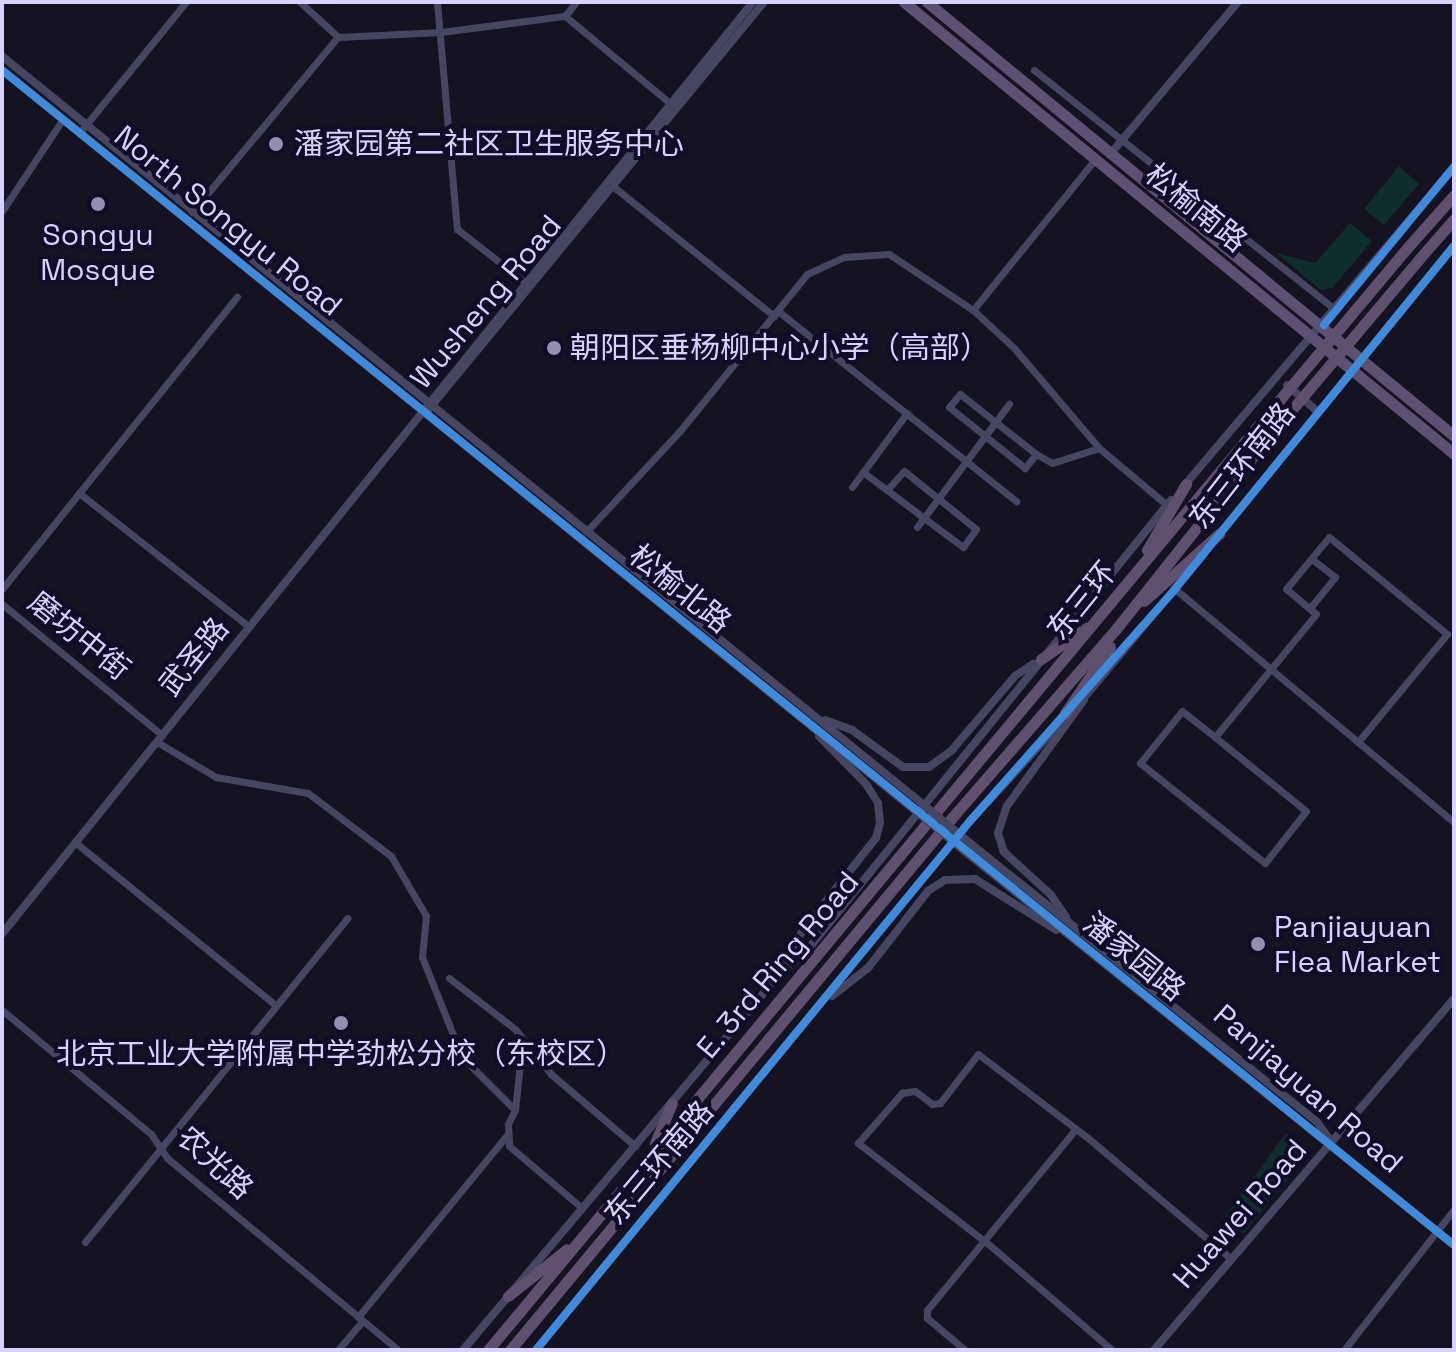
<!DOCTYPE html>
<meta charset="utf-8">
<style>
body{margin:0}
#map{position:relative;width:1456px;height:1352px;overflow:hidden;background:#151221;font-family:"Space Grotesk","Noto Sans SC",sans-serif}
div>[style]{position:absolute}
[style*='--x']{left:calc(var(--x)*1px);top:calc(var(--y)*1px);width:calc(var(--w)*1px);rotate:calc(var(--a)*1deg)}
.green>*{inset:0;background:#102d2e}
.minor>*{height:7px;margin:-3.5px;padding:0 3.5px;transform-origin:3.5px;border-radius:3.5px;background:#474662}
.tertiary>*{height:8px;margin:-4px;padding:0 4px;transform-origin:4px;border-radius:4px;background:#474662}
.primary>*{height:11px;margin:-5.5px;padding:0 5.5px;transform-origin:5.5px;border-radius:5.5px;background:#5c5173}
.trunk>*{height:11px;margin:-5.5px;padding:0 5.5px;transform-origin:5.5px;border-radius:5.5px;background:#60506f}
.tertiary-bridge>*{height:8px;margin:-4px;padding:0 4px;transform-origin:4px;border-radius:4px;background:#474662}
.trunk-bridge>*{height:11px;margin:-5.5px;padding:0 5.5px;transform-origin:5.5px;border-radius:5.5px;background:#60506f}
.cycleway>*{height:8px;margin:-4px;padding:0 4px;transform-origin:4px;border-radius:4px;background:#408adc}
.dots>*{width:22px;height:22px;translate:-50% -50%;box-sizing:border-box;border:4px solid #110c27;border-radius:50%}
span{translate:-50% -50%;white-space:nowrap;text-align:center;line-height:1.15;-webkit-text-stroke:8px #110c27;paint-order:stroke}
.poi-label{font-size:30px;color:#d7d2ff}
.left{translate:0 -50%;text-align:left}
.street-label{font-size:30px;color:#d7d2ff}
.frame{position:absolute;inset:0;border:4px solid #d7d2ff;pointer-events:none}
</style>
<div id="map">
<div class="green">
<i style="clip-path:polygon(1399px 166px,1419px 184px,1384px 225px,1364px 209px)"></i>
<i style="clip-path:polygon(1350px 223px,1372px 241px,1332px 288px,1321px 290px,1276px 253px,1315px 263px)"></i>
<i style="clip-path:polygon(1286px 1133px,1302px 1147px,1303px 1161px,1243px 1234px,1224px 1218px)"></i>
</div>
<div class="minor">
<i style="--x:300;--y:2;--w:52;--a:42.6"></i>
<i style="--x:437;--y:2;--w:228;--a:85"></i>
<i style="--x:457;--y:229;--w:88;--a:38"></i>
<i style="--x:565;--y:16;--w:18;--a:-52"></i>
<i style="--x:1034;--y:70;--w:386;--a:38.5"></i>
<i style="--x:80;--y:132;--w:168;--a:-50.8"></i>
<i style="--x:614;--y:187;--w:206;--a:38.9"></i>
<i style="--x:2;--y:211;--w:110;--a:-56.5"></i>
<i style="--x:192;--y:212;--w:228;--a:-50.2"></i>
<i style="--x:338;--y:37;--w:103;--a:-2.8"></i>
<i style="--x:441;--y:32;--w:125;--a:-7.4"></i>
<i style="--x:565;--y:16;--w:138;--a:39.7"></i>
<i style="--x:973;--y:310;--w:196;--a:-51"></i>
<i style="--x:778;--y:311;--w:305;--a:38.6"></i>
<i style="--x:960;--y:394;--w:97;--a:38.3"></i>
<i style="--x:1036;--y:454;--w:18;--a:128"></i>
<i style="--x:1025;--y:468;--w:97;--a:-141.2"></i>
<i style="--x:949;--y:407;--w:17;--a:-50"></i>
<i style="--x:1036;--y:454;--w:18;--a:29"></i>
<i style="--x:1052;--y:463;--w:49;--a:-17.7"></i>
<i style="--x:863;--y:472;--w:30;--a:37"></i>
<i style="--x:887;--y:490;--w:46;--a:37.1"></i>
<i style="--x:924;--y:518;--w:49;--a:36.6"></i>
<i style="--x:963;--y:547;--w:22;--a:-54"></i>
<i style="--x:976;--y:529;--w:92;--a:-141.1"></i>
<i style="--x:904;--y:471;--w:25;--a:132"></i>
<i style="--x:852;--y:487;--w:92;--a:-53.4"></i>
<i style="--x:79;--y:493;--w:216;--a:38.2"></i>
<i style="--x:917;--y:527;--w:154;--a:-53.2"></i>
<i style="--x:586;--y:532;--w:137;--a:-47.1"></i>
<i style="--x:679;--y:432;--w:203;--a:-51"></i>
<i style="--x:807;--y:274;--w:41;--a:-24.7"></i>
<i style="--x:844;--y:257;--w:45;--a:-3.8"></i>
<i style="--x:889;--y:254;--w:101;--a:33.7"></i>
<i style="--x:973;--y:310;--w:56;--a:42.8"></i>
<i style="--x:1014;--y:348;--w:131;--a:49.6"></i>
<i style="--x:1099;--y:448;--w:89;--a:40"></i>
<i style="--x:2;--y:589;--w:375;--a:-51.2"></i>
<i style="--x:1175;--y:589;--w:363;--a:39.9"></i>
<i style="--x:2;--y:604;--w:207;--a:39.3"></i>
<i style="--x:1310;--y:608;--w:40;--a:-51"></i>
<i style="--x:1335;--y:577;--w:29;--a:-142"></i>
<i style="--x:1215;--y:737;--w:42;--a:-141.8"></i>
<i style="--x:1182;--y:711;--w:67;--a:128.9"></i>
<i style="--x:1140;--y:763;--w:160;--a:38.7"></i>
<i style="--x:1265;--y:863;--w:66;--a:-51.7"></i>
<i style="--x:1306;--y:811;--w:117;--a:-140.9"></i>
<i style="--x:1215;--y:737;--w:159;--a:-50.6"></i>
<i style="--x:1316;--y:614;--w:39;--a:-140"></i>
<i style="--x:1286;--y:589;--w:67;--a:-50.4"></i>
<i style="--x:1329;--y:537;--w:153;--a:39.4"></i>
<i style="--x:1447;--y:634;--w:140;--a:129.5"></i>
<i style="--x:157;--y:742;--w:69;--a:30.7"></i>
<i style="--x:216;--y:777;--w:93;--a:9.9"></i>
<i style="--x:308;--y:793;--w:104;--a:37.2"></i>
<i style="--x:391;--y:856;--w:69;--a:59.7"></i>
<i style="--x:426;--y:916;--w:41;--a:95.6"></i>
<i style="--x:422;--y:957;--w:108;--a:68.2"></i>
<i style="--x:462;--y:1057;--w:75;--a:45"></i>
<i style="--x:515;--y:1110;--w:16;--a:117"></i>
<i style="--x:508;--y:1124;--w:22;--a:87"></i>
<i style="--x:509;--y:1146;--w:96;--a:40.3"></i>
<i style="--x:76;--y:843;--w:255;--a:39.1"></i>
<i style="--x:449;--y:978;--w:83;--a:37.7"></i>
<i style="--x:515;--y:1029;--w:58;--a:51.3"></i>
<i style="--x:551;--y:1074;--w:111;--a:40.6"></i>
<i style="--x:2;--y:1010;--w:194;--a:39.8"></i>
<i style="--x:151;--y:1134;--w:29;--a:56"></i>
<i style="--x:167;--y:1158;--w:300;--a:39.7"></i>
<i style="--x:515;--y:1110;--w:47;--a:-83.9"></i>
<i style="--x:520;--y:1063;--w:16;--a:-50"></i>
<i style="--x:85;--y:1242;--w:417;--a:-51"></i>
<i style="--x:358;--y:1317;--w:237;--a:-50.7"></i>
<i style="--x:338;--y:1350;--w:38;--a:-50"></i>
<i style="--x:965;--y:1350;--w:50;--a:-139.9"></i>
<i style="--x:927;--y:1318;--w:8;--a:-90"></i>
<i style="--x:927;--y:1310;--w:232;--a:-50.6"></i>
<i style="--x:1112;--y:1350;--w:158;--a:-139.4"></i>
<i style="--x:992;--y:1247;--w:170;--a:-142.2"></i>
<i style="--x:858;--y:1143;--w:67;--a:-48.7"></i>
<i style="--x:902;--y:1093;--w:13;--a:-9"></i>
<i style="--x:915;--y:1091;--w:21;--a:37"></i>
<i style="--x:932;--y:1104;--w:8;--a:-7"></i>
<i style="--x:940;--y:1103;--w:62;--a:-52.2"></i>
<i style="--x:978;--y:1054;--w:138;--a:37.4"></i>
<i style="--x:1088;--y:1138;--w:186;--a:40.2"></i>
<i style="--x:1344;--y:1350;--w:179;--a:-52"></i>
</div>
<div class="tertiary">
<i style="--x:2;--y:56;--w:1174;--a:39.09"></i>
<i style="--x:2;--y:70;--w:1165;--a:39.04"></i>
<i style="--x:1112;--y:152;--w:196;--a:-50"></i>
<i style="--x:1287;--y:385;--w:40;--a:41"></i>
<i style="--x:428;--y:410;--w:529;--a:-50.53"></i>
<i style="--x:1183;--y:487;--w:419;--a:-49.7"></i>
<i style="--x:1217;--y:537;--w:375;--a:-50.8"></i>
<i style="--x:825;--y:720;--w:29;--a:20"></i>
<i style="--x:852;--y:730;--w:63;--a:36"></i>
<i style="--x:903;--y:767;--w:26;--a:0"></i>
<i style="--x:929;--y:767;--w:29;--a:-36"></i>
<i style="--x:952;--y:750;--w:97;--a:-49.6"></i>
<i style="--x:1015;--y:676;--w:22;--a:-34"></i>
<i style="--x:980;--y:851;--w:432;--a:38.8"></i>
<i style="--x:1317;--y:1122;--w:22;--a:54"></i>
<i style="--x:973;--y:858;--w:617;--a:38.82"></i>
<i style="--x:1066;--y:917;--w:27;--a:-124"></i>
<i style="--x:1051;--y:895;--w:64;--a:-137.5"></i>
<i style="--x:1004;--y:852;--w:20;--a:-108"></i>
<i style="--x:998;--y:833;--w:28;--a:-72"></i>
<i style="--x:1007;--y:806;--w:131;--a:-54"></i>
<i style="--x:2;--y:934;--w:1197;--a:-51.14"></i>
<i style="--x:777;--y:974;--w:51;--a:-59.4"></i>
<i style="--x:803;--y:930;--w:117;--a:-51.6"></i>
<i style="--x:876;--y:838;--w:16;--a:-75"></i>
<i style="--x:880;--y:823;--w:20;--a:-96"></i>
<i style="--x:878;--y:803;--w:22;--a:-122"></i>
<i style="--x:866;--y:784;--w:67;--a:-134.4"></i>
<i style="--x:832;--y:996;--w:46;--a:-37.9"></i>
<i style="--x:868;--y:968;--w:98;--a:-52.1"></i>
<i style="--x:928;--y:891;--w:20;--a:-33"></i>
<i style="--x:945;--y:880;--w:30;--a:-2"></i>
<i style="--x:975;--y:879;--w:96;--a:32.2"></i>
<i style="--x:463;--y:1350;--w:481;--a:-49.9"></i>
<i style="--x:773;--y:982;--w:50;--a:-43.4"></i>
<i style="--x:809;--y:948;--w:576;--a:-51.06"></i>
<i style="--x:536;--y:1350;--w:684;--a:-50.63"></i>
<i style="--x:970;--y:821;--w:174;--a:-47.3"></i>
<i style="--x:1088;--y:693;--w:181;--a:-50.2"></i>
<i style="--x:1154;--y:1350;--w:462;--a:-49.5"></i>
</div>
<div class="primary">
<i style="--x:904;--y:2;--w:712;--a:39.41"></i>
<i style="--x:927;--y:2;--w:683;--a:39.47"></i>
</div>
<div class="trunk">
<i style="--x:1407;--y:248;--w:71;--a:-48.4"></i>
<i style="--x:1419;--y:259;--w:53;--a:-48.8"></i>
<i style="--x:1147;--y:550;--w:77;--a:-59.4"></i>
<i style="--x:1144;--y:601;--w:101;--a:-41.8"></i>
<i style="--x:1041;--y:659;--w:55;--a:-34.6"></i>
<i style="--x:1065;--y:713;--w:80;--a:-55.7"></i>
<i style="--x:655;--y:1143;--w:43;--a:-67"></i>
<i style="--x:508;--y:1296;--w:75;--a:-38.5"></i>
<i style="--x:488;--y:1350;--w:1200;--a:-50.21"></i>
<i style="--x:510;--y:1350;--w:698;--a:-50.29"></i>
<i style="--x:956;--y:813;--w:244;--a:-49"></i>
<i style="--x:1116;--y:629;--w:244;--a:-51.5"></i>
</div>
<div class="tertiary-bridge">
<i style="--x:913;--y:796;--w:87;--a:39.4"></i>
<i style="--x:907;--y:804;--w:85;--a:39.3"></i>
</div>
<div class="trunk-bridge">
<i style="--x:1256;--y:428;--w:235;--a:-50"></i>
<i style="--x:1268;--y:438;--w:234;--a:-49.8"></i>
</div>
<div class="cycleway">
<i style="--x:2;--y:70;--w:1868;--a:38.98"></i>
<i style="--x:1324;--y:325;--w:205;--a:-50.6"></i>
<i style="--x:536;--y:1350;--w:684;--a:-50.63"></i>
<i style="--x:970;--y:821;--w:310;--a:-48.5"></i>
<i style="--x:1175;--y:589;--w:442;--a:-50.9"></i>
</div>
<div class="dots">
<i style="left:276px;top:144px;background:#938fb1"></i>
<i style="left:98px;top:204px;background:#938fb1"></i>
<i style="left:554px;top:348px;background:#938fb1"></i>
<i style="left:1258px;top:944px;background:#938fb1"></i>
<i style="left:341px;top:1023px;background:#938fb1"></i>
</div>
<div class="poi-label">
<span class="left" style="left:294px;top:144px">潘家园第二社区卫生服务中心</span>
<span style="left:98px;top:252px">Songyu<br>Mosque</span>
<span class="left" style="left:570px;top:348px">朝阳区垂杨柳中心小学（高部）</span>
<span class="left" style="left:1274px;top:944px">Panjiayuan<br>Flea Market</span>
<span style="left:341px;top:1054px">北京工业大学附属中学劲松分校（东校区）</span>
</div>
<div class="street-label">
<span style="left:1196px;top:208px;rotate:39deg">松榆南路</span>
<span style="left:228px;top:221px;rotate:39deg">North Songyu Road</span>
<span style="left:486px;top:302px;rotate:-50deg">Wusheng Road</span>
<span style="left:1242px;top:466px;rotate:-52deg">东三环南路</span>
<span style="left:680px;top:589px;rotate:39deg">松榆北路</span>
<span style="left:1082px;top:601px;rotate:-51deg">东三环</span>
<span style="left:79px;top:636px;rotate:39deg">磨坊中街</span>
<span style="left:194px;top:657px;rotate:-51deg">武圣路</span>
<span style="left:1134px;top:957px;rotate:39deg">潘家园路</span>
<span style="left:778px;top:965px;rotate:-50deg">E. 3rd Ring Road</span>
<span style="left:1308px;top:1089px;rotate:41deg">Panjiayuan Road</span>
<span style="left:215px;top:1163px;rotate:43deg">农光路</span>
<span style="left:659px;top:1163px;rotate:-50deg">东三环南路</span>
<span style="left:1240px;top:1214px;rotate:-49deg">Huawei Road</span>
</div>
<div class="frame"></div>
</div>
